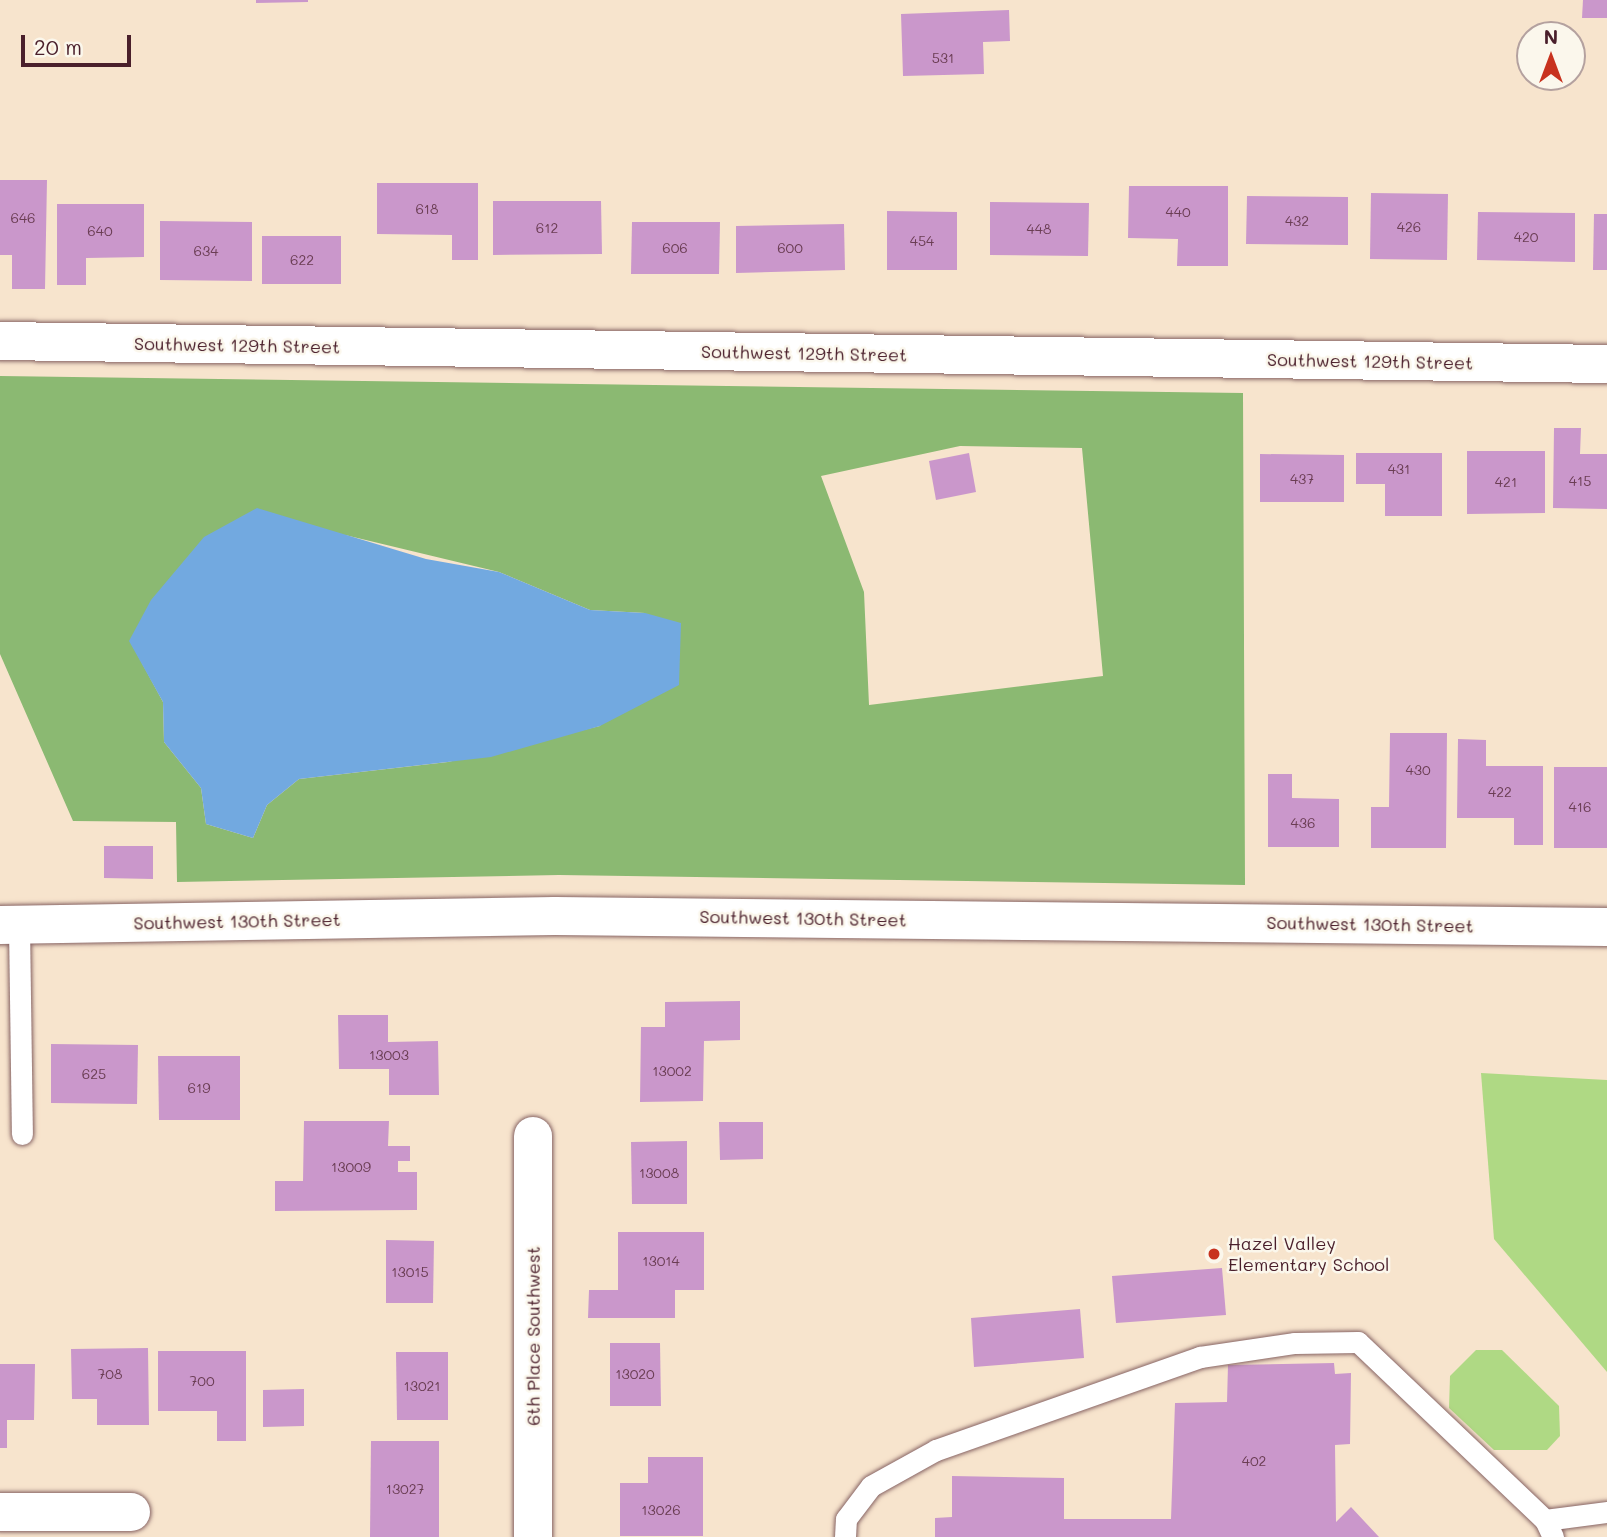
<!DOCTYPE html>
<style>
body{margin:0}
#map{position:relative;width:1607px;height:1537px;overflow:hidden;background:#f7e4cd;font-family:Mali,sans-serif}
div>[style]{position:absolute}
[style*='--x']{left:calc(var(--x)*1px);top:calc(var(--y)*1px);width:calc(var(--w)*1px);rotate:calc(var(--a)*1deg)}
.green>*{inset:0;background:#afd984}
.forest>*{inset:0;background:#8bb972}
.water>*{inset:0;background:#72a9e0}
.building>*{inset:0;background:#ca97cb}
.roads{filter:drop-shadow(0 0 2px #876464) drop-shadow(0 0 2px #876464)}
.lane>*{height:21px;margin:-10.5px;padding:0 10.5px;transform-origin:10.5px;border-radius:10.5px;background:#fff}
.street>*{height:38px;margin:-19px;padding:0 19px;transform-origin:19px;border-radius:19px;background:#fff}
.dots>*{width:19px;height:19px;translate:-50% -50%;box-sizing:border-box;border:4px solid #fbf7ec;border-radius:50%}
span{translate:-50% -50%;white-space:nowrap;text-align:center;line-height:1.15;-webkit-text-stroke:5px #fbf7ec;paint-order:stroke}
.number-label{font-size:14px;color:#6a3d53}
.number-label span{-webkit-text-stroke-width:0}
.street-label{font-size:18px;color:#4a1f2b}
.poi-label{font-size:18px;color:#4a1f2b}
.left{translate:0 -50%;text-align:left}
.north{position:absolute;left:1516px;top:21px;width:70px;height:70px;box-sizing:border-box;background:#fbf7ec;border:2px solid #b4a19f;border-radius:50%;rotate:0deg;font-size:19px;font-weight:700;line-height:28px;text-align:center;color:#4a1f2b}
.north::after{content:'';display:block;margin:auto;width:24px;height:32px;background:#c8321e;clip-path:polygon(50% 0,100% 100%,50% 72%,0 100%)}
.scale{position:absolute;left:21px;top:35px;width:110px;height:32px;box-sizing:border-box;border:4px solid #4a1f2b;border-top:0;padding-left:9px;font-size:21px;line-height:24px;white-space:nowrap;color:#4a1f2b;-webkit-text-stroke:5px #fbf7ec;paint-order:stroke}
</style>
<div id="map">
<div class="green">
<i style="clip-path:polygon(1481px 1073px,1607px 1080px,1607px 1372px,1494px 1239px)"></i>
<i style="clip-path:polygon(1476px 1350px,1502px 1350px,1559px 1406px,1560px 1436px,1547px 1450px,1494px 1450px,1449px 1408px,1450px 1376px)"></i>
</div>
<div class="forest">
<i style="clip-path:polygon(evenodd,0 376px,1243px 393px,1245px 885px,559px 875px,177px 882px,176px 822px,73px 821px,0 654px,0 376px,960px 446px,1082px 448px,1103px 676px,869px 705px,864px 592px,821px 476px,960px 446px,0 376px,345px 535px,499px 572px,590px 610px,645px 613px,600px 726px,448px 762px,299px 779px,267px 805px,253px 838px,206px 824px,201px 788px,164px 742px,163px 702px,130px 641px,154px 600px,345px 535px)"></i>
</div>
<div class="water">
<i style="clip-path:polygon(257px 508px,426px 559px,499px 572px,590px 610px,645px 613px,681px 623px,679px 685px,600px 726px,491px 757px,299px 779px,267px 805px,253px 838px,206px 824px,201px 788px,164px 742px,163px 702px,129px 641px,151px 600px,204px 537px)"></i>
</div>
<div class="building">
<i style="clip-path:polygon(256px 0,308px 0,308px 2px,256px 3px)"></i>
<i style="clip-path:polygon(1583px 0,1607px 0,1607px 18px,1582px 18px)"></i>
<i style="clip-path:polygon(1009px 10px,1010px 41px,983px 42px,984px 74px,903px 76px,901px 14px)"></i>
<i style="clip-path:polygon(0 180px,47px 180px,45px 289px,12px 289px,12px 255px,0 255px)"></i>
<i style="clip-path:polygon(377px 183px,478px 183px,478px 260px,452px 260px,452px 235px,377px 234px)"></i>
<i style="clip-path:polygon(1129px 186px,1228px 186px,1228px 266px,1177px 266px,1178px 239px,1128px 238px)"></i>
<i style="clip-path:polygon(1371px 193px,1448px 194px,1447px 260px,1370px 259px)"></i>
<i style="clip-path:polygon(1247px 196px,1348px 197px,1348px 245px,1246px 244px)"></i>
<i style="clip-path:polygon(493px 201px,601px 201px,602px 254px,493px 255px)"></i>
<i style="clip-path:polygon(990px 202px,1089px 203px,1088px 256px,990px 255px)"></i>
<i style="clip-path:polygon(57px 204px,144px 204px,144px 257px,86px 258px,86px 285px,57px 285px)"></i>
<i style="clip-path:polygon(887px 211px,957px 212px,957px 270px,887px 270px)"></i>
<i style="clip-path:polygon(1478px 212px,1575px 213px,1575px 262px,1477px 260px)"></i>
<i style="clip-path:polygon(1594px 214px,1607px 214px,1607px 270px,1593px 270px)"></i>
<i style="clip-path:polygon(160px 221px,252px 222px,252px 281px,160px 280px)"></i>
<i style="clip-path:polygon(632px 222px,720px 222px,719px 274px,631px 274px)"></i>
<i style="clip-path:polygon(844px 224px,845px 270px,736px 273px,736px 226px)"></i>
<i style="clip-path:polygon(262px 236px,341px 236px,341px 284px,262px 284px)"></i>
<i style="clip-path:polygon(1554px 428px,1581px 428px,1580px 454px,1607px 454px,1607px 509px,1553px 508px)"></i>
<i style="clip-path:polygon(1467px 451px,1545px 451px,1545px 513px,1467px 514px)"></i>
<i style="clip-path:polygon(969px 453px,976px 492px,936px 500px,929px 461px)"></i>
<i style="clip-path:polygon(1356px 453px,1442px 453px,1442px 516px,1385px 516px,1385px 484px,1356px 484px)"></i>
<i style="clip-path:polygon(1260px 454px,1344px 455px,1344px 502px,1260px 502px)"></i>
<i style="clip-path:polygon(1390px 733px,1447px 733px,1446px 848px,1371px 848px,1371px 807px,1389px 807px)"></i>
<i style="clip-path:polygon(1458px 739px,1486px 740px,1486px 766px,1543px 766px,1543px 845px,1514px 845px,1514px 818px,1457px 818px)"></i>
<i style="clip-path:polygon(1554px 767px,1607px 767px,1607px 848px,1554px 848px)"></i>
<i style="clip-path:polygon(1268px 774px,1292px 774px,1292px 798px,1339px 799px,1339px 847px,1268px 847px)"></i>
<i style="clip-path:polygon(104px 846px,153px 846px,153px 879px,104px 878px)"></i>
<i style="clip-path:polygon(740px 1001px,740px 1040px,704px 1041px,703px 1101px,640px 1102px,641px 1027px,665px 1027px,665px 1002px)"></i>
<i style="clip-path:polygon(338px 1015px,388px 1015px,388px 1042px,438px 1041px,439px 1095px,389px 1095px,389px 1069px,339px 1069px)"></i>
<i style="clip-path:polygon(51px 1044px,138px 1045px,137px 1104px,51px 1103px)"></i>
<i style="clip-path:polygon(158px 1056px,240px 1056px,240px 1120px,159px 1120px)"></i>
<i style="clip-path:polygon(304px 1121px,389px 1121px,388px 1146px,410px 1146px,410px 1161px,398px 1161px,398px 1172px,417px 1172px,417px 1210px,275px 1211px,275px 1181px,303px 1181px)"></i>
<i style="clip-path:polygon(719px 1122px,763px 1122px,763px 1159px,720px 1160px)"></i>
<i style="clip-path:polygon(687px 1141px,687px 1204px,632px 1204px,631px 1142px)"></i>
<i style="clip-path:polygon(618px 1232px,704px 1232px,704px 1290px,675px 1290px,675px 1318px,588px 1318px,589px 1290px,618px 1290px)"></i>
<i style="clip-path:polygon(386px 1240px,434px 1241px,433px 1303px,386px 1303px)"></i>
<i style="clip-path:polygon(1222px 1268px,1226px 1315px,1116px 1323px,1112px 1276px)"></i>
<i style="clip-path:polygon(1080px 1309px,1084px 1358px,974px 1367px,971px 1318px)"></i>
<i style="clip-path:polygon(610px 1343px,660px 1343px,661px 1406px,610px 1406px)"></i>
<i style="clip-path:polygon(148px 1348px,149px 1425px,97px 1425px,97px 1399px,72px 1399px,71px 1349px)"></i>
<i style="clip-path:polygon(158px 1351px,246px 1351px,246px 1441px,217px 1441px,217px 1411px,158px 1411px)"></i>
<i style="clip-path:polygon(396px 1352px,448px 1352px,448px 1420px,397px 1420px)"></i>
<i style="clip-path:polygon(1334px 1363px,1335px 1374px,1351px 1373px,1350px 1444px,1335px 1445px,1336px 1522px,1351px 1507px,1379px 1537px,935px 1537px,935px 1518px,952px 1517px,952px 1476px,1064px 1478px,1064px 1519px,1171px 1519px,1175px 1403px,1227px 1402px,1228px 1365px)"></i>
<i style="clip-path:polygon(0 1364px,35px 1364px,34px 1420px,7px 1420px,7px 1448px,0 1448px)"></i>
<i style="clip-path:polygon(304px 1389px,304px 1426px,263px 1427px,263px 1390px)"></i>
<i style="clip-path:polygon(371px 1441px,439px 1441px,439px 1537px,370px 1537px)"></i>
<i style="clip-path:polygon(648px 1457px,703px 1457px,703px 1536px,620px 1536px,620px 1483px,648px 1483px)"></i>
</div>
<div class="roads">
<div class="lane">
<i style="--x:19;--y:925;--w:209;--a:89.2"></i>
<i style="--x:845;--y:1537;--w:18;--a:-87"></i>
<i style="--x:846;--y:1519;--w:41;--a:-52.9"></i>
<i style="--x:871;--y:1486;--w:74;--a:-29"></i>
<i style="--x:936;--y:1450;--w:280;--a:-19.4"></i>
<i style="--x:1200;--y:1357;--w:96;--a:-8.4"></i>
<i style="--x:1295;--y:1343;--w:63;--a:-0.9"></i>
<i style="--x:1358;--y:1342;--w:258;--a:43.6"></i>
<i style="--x:1553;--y:1537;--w:19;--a:-115"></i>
<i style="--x:1545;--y:1520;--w:63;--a:-7.4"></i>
</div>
<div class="street">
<i style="--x:0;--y:341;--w:1607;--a:0.82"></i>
<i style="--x:0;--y:925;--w:555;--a:-0.93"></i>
<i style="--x:555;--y:916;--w:1052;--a:0.6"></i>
<i style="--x:533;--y:1136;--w:401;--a:90"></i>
<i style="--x:0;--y:1512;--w:131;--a:0"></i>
</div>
</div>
<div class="dots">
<i style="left:1214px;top:1254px;background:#c8321e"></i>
</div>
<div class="number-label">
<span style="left:943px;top:58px">531</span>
<span style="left:427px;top:209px">618</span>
<span style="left:1178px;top:212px">440</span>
<span style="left:23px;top:218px">646</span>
<span style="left:1297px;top:221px">432</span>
<span style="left:1409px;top:227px">426</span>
<span style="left:547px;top:228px">612</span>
<span style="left:1039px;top:229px">448</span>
<span style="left:100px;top:231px">640</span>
<span style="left:1526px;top:237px">420</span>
<span style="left:922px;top:241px">454</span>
<span style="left:675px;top:248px">606</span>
<span style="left:790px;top:248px">600</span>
<span style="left:206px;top:251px">634</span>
<span style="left:302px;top:260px">622</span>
<span style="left:1399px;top:469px">431</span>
<span style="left:1302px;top:479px">437</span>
<span style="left:1580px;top:481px">415</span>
<span style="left:1506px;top:482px">421</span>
<span style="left:1418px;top:770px">430</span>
<span style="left:1500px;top:792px">422</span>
<span style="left:1580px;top:807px">416</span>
<span style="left:1303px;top:823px">436</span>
<span style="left:389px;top:1055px">13003</span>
<span style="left:672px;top:1071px">13002</span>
<span style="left:94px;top:1074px">625</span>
<span style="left:199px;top:1088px">619</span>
<span style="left:351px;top:1167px">13009</span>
<span style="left:659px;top:1173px">13008</span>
<span style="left:661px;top:1261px">13014</span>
<span style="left:410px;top:1272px">13015</span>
<span style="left:110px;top:1374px">708</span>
<span style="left:635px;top:1374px">13020</span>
<span style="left:202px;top:1381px">700</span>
<span style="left:422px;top:1386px">13021</span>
<span style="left:1254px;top:1461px">402</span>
<span style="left:405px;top:1489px">13027</span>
<span style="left:661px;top:1510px">13026</span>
</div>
<div class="street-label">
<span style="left:237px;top:345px;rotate:1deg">Southwest 129th Street</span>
<span style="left:804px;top:353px;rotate:1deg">Southwest 129th Street</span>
<span style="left:1370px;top:361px;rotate:1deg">Southwest 129th Street</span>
<span style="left:803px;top:918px;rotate:1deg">Southwest 130th Street</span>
<span style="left:237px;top:921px;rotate:-1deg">Southwest 130th Street</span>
<span style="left:1370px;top:924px;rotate:1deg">Southwest 130th Street</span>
<span style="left:533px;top:1336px;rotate:-90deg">6th Place Southwest</span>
</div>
<div class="poi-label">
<span class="left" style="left:1228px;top:1254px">Hazel Valley<br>Elementary School</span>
</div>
<div class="north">N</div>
<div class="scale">20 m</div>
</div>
